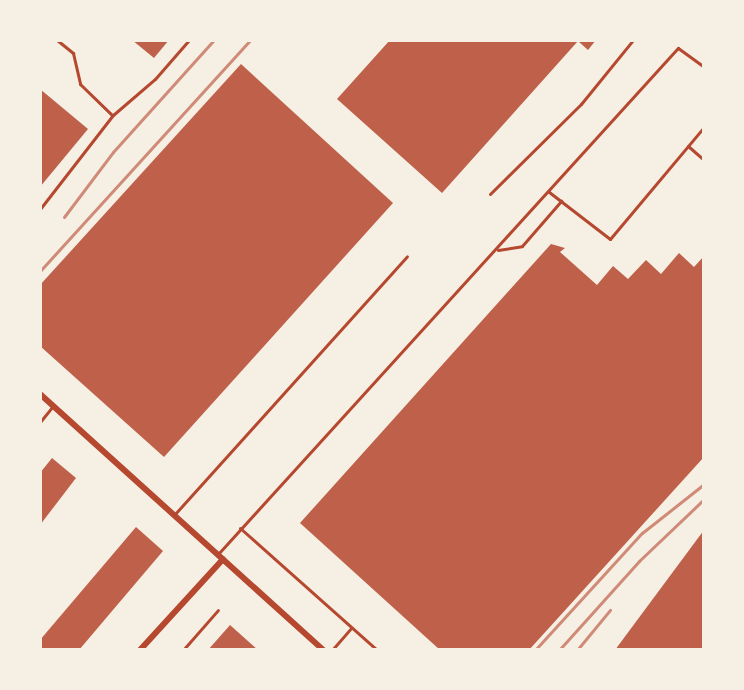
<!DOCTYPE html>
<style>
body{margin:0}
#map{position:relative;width:744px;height:690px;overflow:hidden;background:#f6efe4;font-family:Figtree,sans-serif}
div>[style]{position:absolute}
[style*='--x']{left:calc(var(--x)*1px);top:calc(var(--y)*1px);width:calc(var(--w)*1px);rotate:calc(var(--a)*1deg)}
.building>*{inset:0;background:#bf614a}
.service>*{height:3px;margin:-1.5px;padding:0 1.5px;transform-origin:1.5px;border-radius:1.5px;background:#b5482f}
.minor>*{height:6px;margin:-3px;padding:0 3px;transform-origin:3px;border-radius:3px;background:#b5482f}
.rail>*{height:3px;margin:-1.5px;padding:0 1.5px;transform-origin:1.5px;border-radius:1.5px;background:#cf8b77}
span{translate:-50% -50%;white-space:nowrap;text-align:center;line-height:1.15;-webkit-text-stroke:7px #f6efe4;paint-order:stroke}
.frame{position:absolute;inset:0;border:42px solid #f6efe4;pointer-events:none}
</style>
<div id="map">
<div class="building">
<i style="clip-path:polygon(132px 40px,169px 40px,154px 58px)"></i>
<i style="clip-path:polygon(390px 40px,596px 40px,588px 50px,578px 41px,442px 193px,337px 99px)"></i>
<i style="clip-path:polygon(241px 64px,393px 203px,164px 457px,40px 346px,40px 285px)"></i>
<i style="clip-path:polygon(40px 89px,88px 129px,40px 187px)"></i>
<i style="clip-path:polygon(551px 244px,565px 248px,560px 252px,597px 285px,613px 266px,628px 279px,646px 260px,661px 274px,679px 253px,694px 267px,704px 256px,704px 457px,529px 650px,440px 650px,300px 523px)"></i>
<i style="clip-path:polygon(52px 458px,76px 478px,40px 525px,40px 473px)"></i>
<i style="clip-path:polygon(136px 527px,163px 551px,79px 650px,40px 650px,40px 640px)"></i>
<i style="clip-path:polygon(704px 530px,704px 650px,615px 650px)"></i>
<i style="clip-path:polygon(230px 625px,258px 650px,208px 650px)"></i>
</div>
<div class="service">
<i style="--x:57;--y:40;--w:21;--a:39"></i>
<i style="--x:73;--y:53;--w:32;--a:77"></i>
<i style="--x:80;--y:84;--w:45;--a:44.1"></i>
<i style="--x:688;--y:146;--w:21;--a:41"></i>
<i style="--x:549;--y:192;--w:77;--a:37.6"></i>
<i style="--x:610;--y:239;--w:146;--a:-50"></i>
<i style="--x:490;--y:194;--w:128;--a:-44.7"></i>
<i style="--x:581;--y:104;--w:82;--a:-50.9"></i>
<i style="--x:40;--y:209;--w:119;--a:-52.2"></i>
<i style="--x:113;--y:115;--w:55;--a:-40.6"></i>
<i style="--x:155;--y:79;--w:52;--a:-48.9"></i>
<i style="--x:498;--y:250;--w:24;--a:-9"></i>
<i style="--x:522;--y:246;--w:60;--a:-49.1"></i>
<i style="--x:40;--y:422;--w:21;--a:-51"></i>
<i style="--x:174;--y:515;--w:348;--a:-48"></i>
<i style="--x:240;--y:528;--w:183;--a:41.7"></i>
<i style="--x:218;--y:554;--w:684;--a:-47.73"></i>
<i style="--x:678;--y:48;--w:32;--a:36"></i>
<i style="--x:183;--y:650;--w:53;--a:-48.8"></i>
<i style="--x:332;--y:650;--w:28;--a:-49"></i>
</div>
<div class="minor">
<i style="--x:40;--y:394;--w:382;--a:42.1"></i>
<i style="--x:140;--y:650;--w:123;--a:-47.6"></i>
</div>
<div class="rail">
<i style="--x:64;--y:217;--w:81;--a:-53"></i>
<i style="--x:113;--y:152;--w:151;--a:-48"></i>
<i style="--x:40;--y:271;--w:312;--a:-47.7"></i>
<i style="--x:535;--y:650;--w:159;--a:-47.6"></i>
<i style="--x:642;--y:533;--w:79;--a:-38.3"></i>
<i style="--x:559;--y:650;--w:120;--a:-48"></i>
<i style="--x:639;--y:561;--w:90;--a:-43.6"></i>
<i style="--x:577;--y:650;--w:52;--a:-50.5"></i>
</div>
<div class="frame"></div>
</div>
